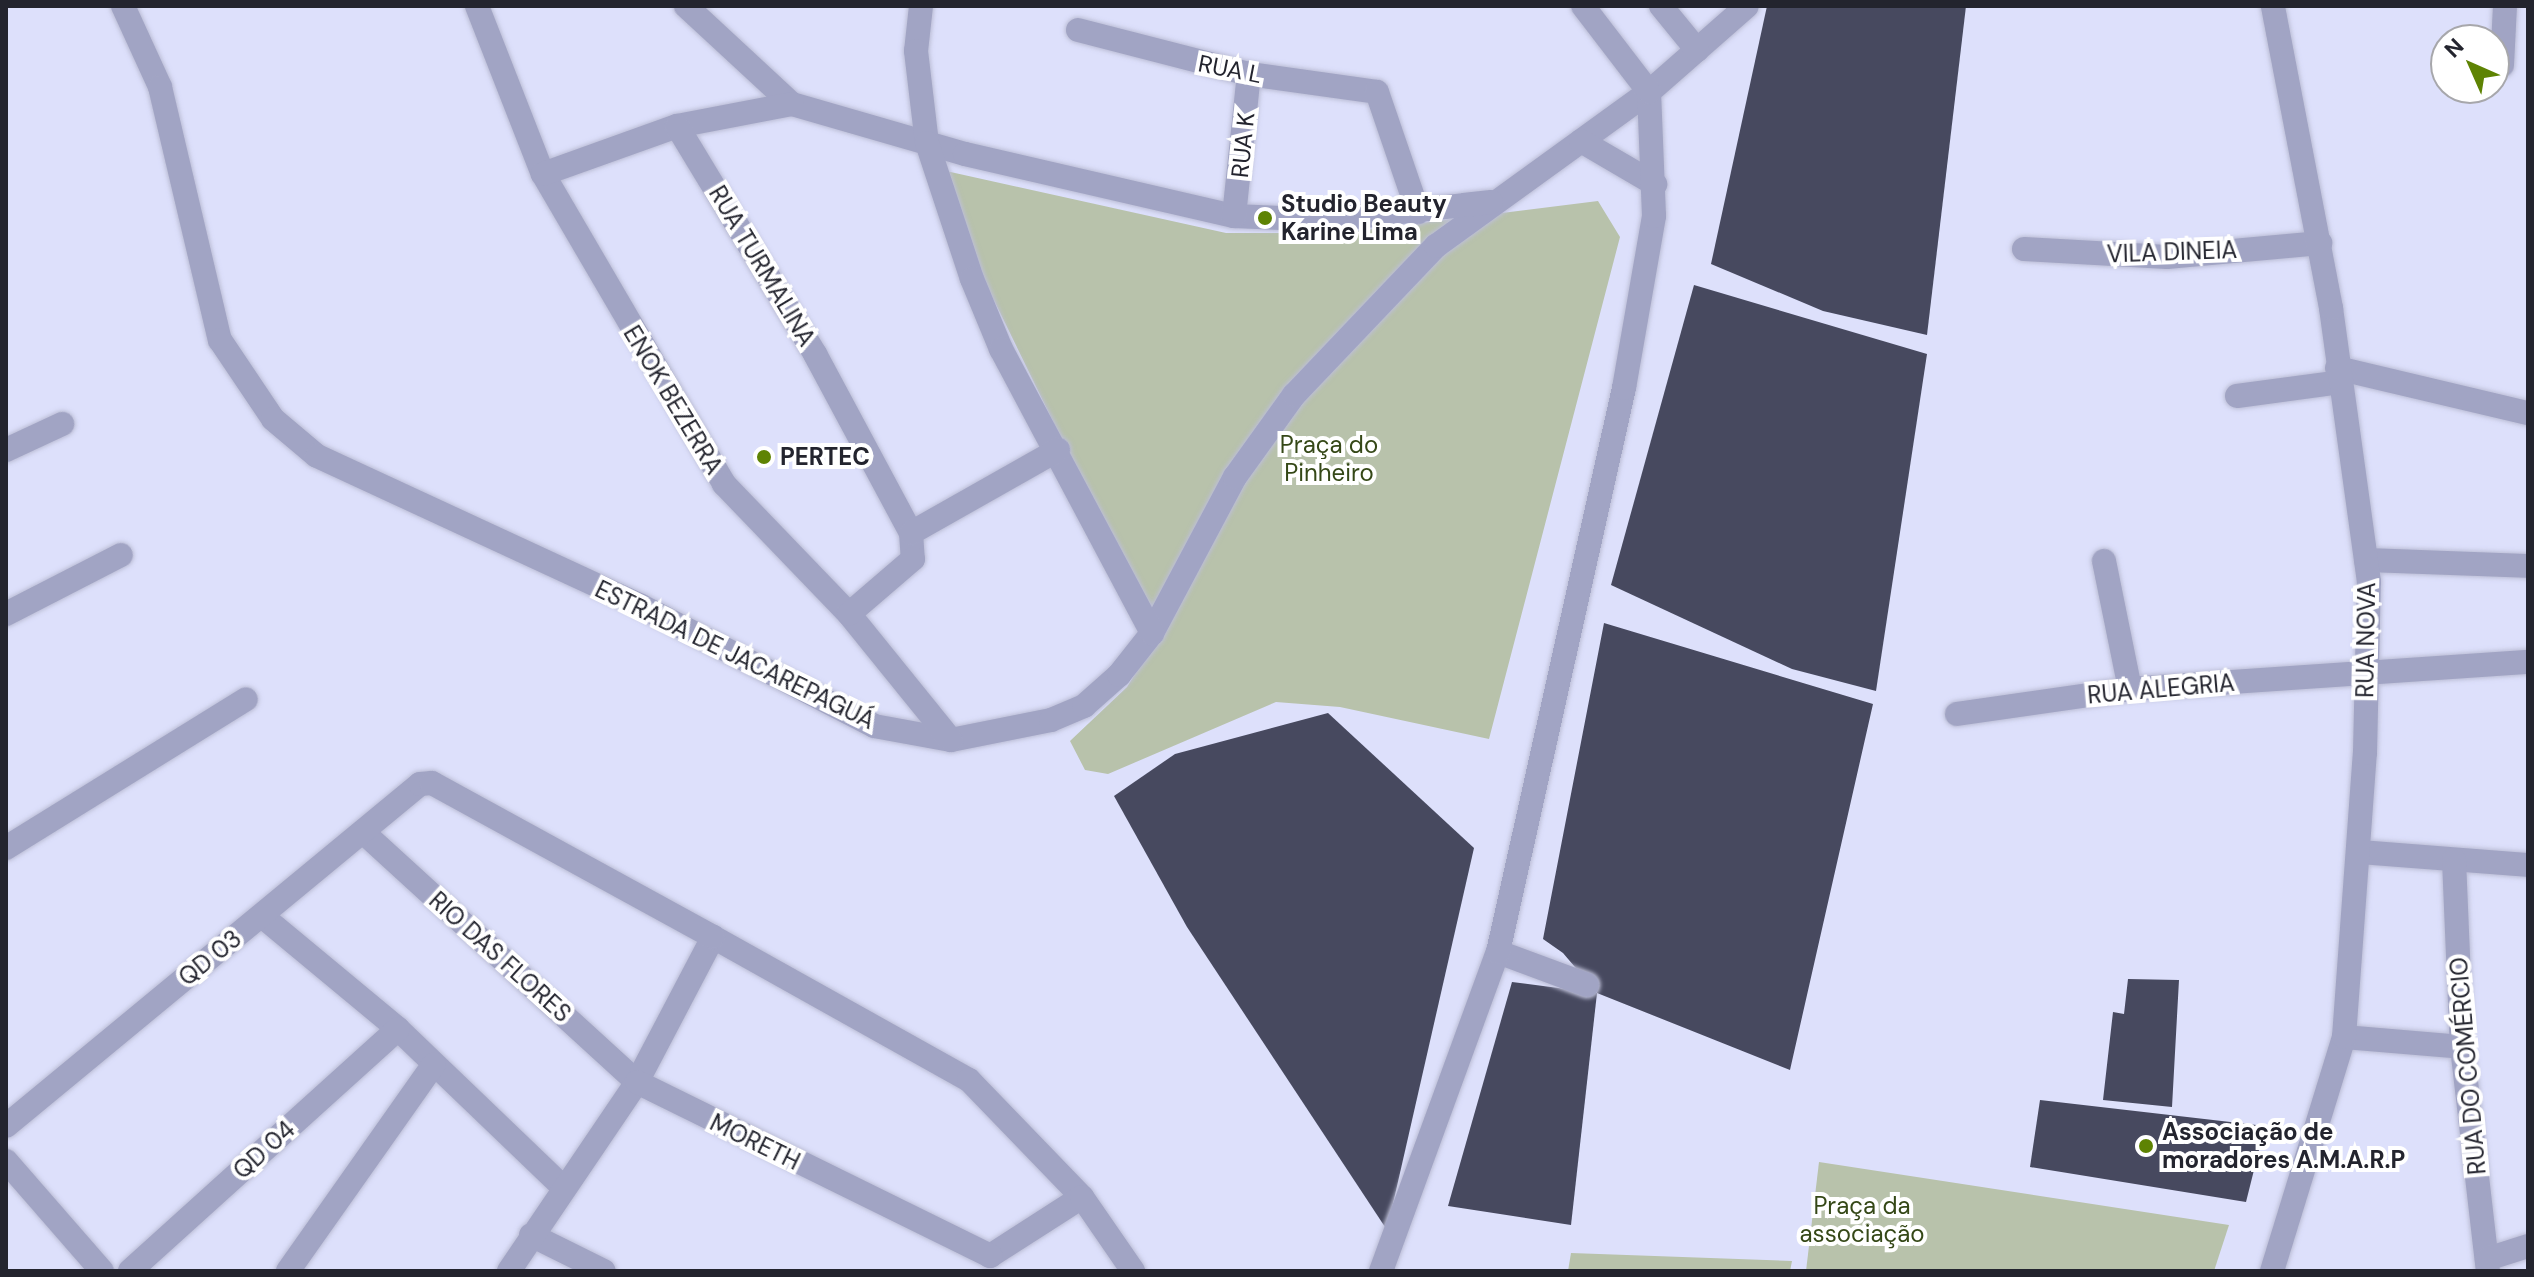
<!DOCTYPE html>
<meta charset="utf-8">
<style>
body{margin:0}
#map{position:relative;width:2534px;height:1277px;overflow:hidden;background:#dde0fb;font-family:"DM Sans",sans-serif}
div>[style]{position:absolute}
[style*='--x']{left:calc(var(--x)*1px);top:calc(var(--y)*1px);width:calc(var(--w)*1px);rotate:calc(var(--a)*1deg)}
.green>*{inset:0;background:#b8c2ab}
.building>*{inset:0;background:#47495f}
.roads{filter:drop-shadow(0 0 2px #bcbed6) drop-shadow(0 0 2px #bcbed6)}
.minor>*{height:24px;margin:-12px;padding:0 12px;transform-origin:12px;border-radius:12px;background:#a1a4c4}
.dots>*{width:22px;height:22px;translate:-50% -50%;box-sizing:border-box;border:4px solid #fff;border-radius:50%}
span{translate:-50% -50%;white-space:nowrap;text-align:center;line-height:1.15;-webkit-text-stroke:8px #fff;paint-order:stroke}
.street-label{font-size:24px;color:#23242e}
.poi-label{font-size:24px;color:#23242e;font-weight:700}
.left{translate:0 -50%;text-align:left}
.park-label{font-size:24px;color:#354817}
.frame{position:absolute;inset:0;border:8px solid #23242e;pointer-events:none}
.north{position:absolute;left:2430px;top:24px;width:80px;height:80px;box-sizing:border-box;background:#fff;border:2px solid #a7a7ab;border-radius:50%;rotate:315deg;font-size:22px;font-weight:700;line-height:32px;text-align:center;color:#23242e}
.north::after{content:'';display:block;margin:auto;width:28px;height:36px;background:#5e8303;clip-path:polygon(50% 0,100% 100%,50% 72%,0 100%)}
</style>
<div id="map">
<div class="green">
<i style="clip-path:polygon(946px 171px,1226px 233px,1341px 233px,1598px 201px,1620px 237px,1489px 739px,1340px 707px,1276px 702px,1108px 774px,1085px 770px,1070px 741px,1127px 687px,1158px 637px,988px 288px)"></i>
<i style="clip-path:polygon(1819px 1162px,2229px 1225px,2214px 1271px,1806px 1271px)"></i>
<i style="clip-path:polygon(1571px 1253px,1792px 1261px,1790px 1271px,1568px 1271px)"></i>
</div>
<div class="building">
<i style="clip-path:polygon(1767px 6px,1966px 6px,1927px 335px,1823px 311px,1711px 264px)"></i>
<i style="clip-path:polygon(1694px 285px,1927px 354px,1876px 691px,1792px 669px,1611px 585px)"></i>
<i style="clip-path:polygon(1604px 623px,1873px 704px,1790px 1070px,1597px 993px,1563px 953px,1543px 939px)"></i>
<i style="clip-path:polygon(1328px 713px,1474px 848px,1387px 1230px,1187px 927px,1114px 796px,1175px 754px)"></i>
<i style="clip-path:polygon(2128px 979px,2179px 980px,2172px 1107px,2103px 1100px,2113px 1012px,2124px 1014px)"></i>
<i style="clip-path:polygon(1512px 982px,1597px 993px,1571px 1225px,1448px 1206px)"></i>
<i style="clip-path:polygon(2040px 1100px,2265px 1126px,2246px 1202px,2030px 1167px)"></i>
</div>
<div class="roads">
<div class="minor">
<i style="--x:123;--y:6;--w:89;--a:65.4"></i>
<i style="--x:160;--y:87;--w:260;--a:76.7"></i>
<i style="--x:220;--y:340;--w:95;--a:56.1"></i>
<i style="--x:273;--y:419;--w:57;--a:40.1"></i>
<i style="--x:317;--y:456;--w:357;--a:24.8"></i>
<i style="--x:641;--y:606;--w:262;--a:27.2"></i>
<i style="--x:874;--y:726;--w:78;--a:10.3"></i>
<i style="--x:951;--y:740;--w:102;--a:-11.3"></i>
<i style="--x:1051;--y:720;--w:36;--a:-23"></i>
<i style="--x:1084;--y:706;--w:47;--a:-41.5"></i>
<i style="--x:1119;--y:675;--w:53;--a:-51.8"></i>
<i style="--x:1152;--y:633;--w:177;--a:-62"></i>
<i style="--x:1235;--y:477;--w:101;--a:-54.3"></i>
<i style="--x:1294;--y:395;--w:206;--a:-46.4"></i>
<i style="--x:1436;--y:246;--w:263;--a:-35.9"></i>
<i style="--x:1649;--y:92;--w:130;--a:-41.3"></i>
<i style="--x:477;--y:6;--w:180;--a:68.6"></i>
<i style="--x:543;--y:174;--w:359;--a:59.7"></i>
<i style="--x:724;--y:484;--w:180;--a:46.1"></i>
<i style="--x:849;--y:614;--w:162;--a:51"></i>
<i style="--x:686;--y:6;--w:144;--a:42.8"></i>
<i style="--x:792;--y:104;--w:180;--a:16.1"></i>
<i style="--x:965;--y:154;--w:276;--a:13"></i>
<i style="--x:1234;--y:216;--w:94;--a:2.4"></i>
<i style="--x:1328;--y:220;--w:164;--a:-6.3"></i>
<i style="--x:921;--y:6;--w:45;--a:96.3"></i>
<i style="--x:916;--y:51;--w:93;--a:83.2"></i>
<i style="--x:927;--y:143;--w:143;--a:71.7"></i>
<i style="--x:972;--y:279;--w:76;--a:67.5"></i>
<i style="--x:1001;--y:349;--w:322;--a:62"></i>
<i style="--x:1661;--y:6;--w:57;--a:50.7"></i>
<i style="--x:1078;--y:30;--w:177;--a:14.4"></i>
<i style="--x:1249;--y:74;--w:129;--a:8"></i>
<i style="--x:1377;--y:92;--w:127;--a:71.1"></i>
<i style="--x:2502;--y:65;--w:59;--a:-87.1"></i>
<i style="--x:677;--y:126;--w:117;--a:-10.8"></i>
<i style="--x:1581;--y:141;--w:86;--a:30.2"></i>
<i style="--x:543;--y:174;--w:142;--a:-19.7"></i>
<i style="--x:677;--y:126;--w:267;--a:58.8"></i>
<i style="--x:815;--y:354;--w:203;--a:61.8"></i>
<i style="--x:911;--y:533;--w:26;--a:86"></i>
<i style="--x:913;--y:559;--w:84;--a:139.3"></i>
<i style="--x:1234;--y:216;--w:143;--a:-84"></i>
<i style="--x:2024;--y:249;--w:143;--a:3.2"></i>
<i style="--x:2167;--y:257;--w:154;--a:-5.2"></i>
<i style="--x:2337;--y:368;--w:196;--a:13.3"></i>
<i style="--x:2237;--y:396;--w:104;--a:-7.7"></i>
<i style="--x:6;--y:450;--w:62;--a:-24.9"></i>
<i style="--x:911;--y:533;--w:169;--a:-29.5"></i>
<i style="--x:2366;--y:560;--w:162;--a:2.1"></i>
<i style="--x:2104;--y:561;--w:131;--a:78.5"></i>
<i style="--x:6;--y:614;--w:129;--a:-27.2"></i>
<i style="--x:1957;--y:714;--w:175;--a:-8.2"></i>
<i style="--x:2130;--y:689;--w:399;--a:-3.9"></i>
<i style="--x:363;--y:832;--w:371;--a:42.4"></i>
<i style="--x:637;--y:1082;--w:164;--a:-62.3"></i>
<i style="--x:713;--y:937;--w:293;--a:29.2"></i>
<i style="--x:969;--y:1080;--w:163;--a:46"></i>
<i style="--x:6;--y:848;--w:282;--a:-31.8"></i>
<i style="--x:2359;--y:852;--w:169;--a:4.4"></i>
<i style="--x:2454;--y:860;--w:187;--a:87.6"></i>
<i style="--x:2462;--y:1047;--w:226;--a:83.4"></i>
<i style="--x:262;--y:916;--w:177;--a:39.7"></i>
<i style="--x:398;--y:1029;--w:227;--a:43.8"></i>
<i style="--x:1498;--y:952;--w:95;--a:20.3"></i>
<i style="--x:2344;--y:1037;--w:118;--a:4.8"></i>
<i style="--x:6;--y:1126;--w:537;--a:-39.56"></i>
<i style="--x:420;--y:784;--w:12;--a:-5"></i>
<i style="--x:432;--y:783;--w:320;--a:28.7"></i>
<i style="--x:6;--y:1161;--w:146;--a:48.9"></i>
<i style="--x:531;--y:1235;--w:81;--a:26.3"></i>
<i style="--x:990;--y:1256;--w:109;--a:-32.7"></i>
<i style="--x:1082;--y:1197;--w:90;--a:55.4"></i>
<i style="--x:2487;--y:1259;--w:43;--a:-17.6"></i>
<i style="--x:130;--y:1271;--w:361;--a:-42.1"></i>
<i style="--x:288;--y:1271;--w:253;--a:-54.8"></i>
<i style="--x:509;--y:1271;--w:228;--a:-55.9"></i>
<i style="--x:637;--y:1082;--w:394;--a:26.2"></i>
<i style="--x:1381;--y:1271;--w:340;--a:-69.9"></i>
<i style="--x:1498;--y:952;--w:578;--a:-77.41"></i>
<i style="--x:1624;--y:388;--w:175;--a:-80.1"></i>
<i style="--x:1654;--y:216;--w:124;--a:-92.3"></i>
<i style="--x:1649;--y:92;--w:108;--a:-127.5"></i>
<i style="--x:2272;--y:1271;--w:245;--a:-72.9"></i>
<i style="--x:2344;--y:1037;--w:285;--a:-85.8"></i>
<i style="--x:2365;--y:753;--w:171;--a:-88.7"></i>
<i style="--x:2369;--y:582;--w:277;--a:-97.9"></i>
<i style="--x:2331;--y:308;--w:308;--a:-100.9"></i>
</div>
</div>
<div class="dots">
<i style="left:1265px;top:218px;background:#5e8303"></i>
<i style="left:764px;top:457px;background:#5e8303"></i>
<i style="left:2146px;top:1146px;background:#5e8303"></i>
</div>
<div class="street-label">
<span style="left:1230px;top:69px;rotate:11deg">RUA L</span>
<span style="left:1243px;top:145px;rotate:-84deg">RUA K</span>
<span style="left:2172px;top:252px;rotate:-2deg">VILA DINEIA</span>
<span style="left:762px;top:266px;rotate:59deg">RUA TURMALINA</span>
<span style="left:673px;top:400px;rotate:59deg">ENOK BEZERRA</span>
<span style="left:2366px;top:640px;rotate:-89deg">RUA NOVA</span>
<span style="left:735px;top:655px;rotate:26deg">ESTRADA DE JACAREPAGUÁ</span>
<span style="left:2161px;top:689px;rotate:-5deg">RUA ALEGRIA</span>
<span style="left:500px;top:957px;rotate:42deg">RIO DAS FLORES</span>
<span style="left:210px;top:958px;rotate:-39deg">QD 03</span>
<span style="left:2468px;top:1066px;rotate:-95deg">RUA DO COMÉRCIO</span>
<span style="left:755px;top:1142px;rotate:26deg">MORETH</span>
<span style="left:264px;top:1150px;rotate:-42deg">QD 04</span>
</div>
<div class="poi-label">
<span class="left" style="left:1281px;top:218px">Studio Beauty<br>Karine Lima</span>
<span class="left" style="left:780px;top:457px">PERTEC</span>
<span class="left" style="left:2162px;top:1146px">Associação de<br>moradores A.M.A.R.P</span>
</div>
<div class="park-label">
<span style="left:1329px;top:459px">Praça do<br>Pinheiro</span>
<span style="left:1862px;top:1220px">Praça da<br>associação</span>
</div>
<div class="frame"></div>
<div class="north">N</div>
</div>
